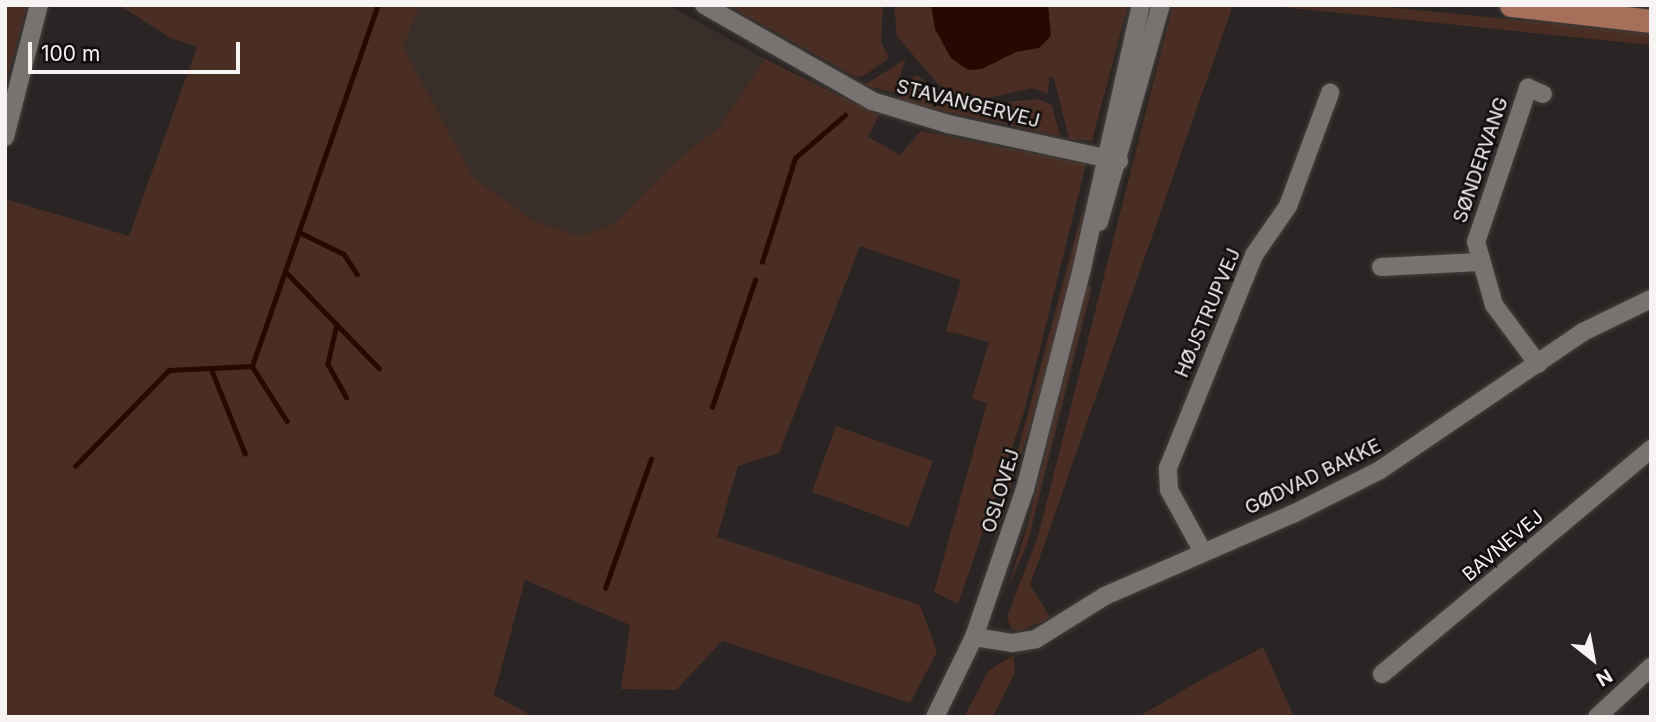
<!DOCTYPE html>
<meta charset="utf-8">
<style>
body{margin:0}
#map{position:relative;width:1656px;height:722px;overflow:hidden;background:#2a2524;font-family:Inter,sans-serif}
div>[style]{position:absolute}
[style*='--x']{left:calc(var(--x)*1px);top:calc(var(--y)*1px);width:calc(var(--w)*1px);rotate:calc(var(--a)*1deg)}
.built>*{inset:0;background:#392e2a}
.green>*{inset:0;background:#4b2e23}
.water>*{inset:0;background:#280800}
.stream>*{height:4.5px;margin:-2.25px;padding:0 2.25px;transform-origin:2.25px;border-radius:2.25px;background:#280800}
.roads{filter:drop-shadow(0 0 2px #45403f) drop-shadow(0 0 2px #45403f)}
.minor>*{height:18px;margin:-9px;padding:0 9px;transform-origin:9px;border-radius:9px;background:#787371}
.major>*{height:23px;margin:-11.5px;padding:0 11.5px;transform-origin:11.5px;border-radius:11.5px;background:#a66f5a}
span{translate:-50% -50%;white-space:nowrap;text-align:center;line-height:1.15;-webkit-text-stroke:5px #110f0e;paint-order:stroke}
.street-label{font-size:19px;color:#f7f3f2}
.frame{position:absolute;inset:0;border:7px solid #f7f3f2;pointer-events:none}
.north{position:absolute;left:1558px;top:624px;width:70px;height:70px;-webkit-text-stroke:5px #110f0e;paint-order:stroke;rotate:149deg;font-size:19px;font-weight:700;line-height:28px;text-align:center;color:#f7f3f2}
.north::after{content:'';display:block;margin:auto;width:24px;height:32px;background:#f7f3f2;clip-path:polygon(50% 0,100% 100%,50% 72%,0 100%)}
.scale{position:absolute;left:28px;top:42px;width:212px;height:32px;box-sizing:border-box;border:4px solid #f7f3f2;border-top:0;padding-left:9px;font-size:21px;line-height:24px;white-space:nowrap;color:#f7f3f2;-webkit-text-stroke:5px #110f0e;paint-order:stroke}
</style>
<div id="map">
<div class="built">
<i style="clip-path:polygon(420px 5px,669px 5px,765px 59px,718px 128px,671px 165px,614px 224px,579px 236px,532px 220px,473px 177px,403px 47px)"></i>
</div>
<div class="green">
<i style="clip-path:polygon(5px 5px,27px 5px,5px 88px)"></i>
<i style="clip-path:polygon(119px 5px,420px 5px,403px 47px,473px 177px,532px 220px,579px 236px,614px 224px,671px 165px,718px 128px,765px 59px,879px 115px,868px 137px,900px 155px,921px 131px,1086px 164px,1024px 412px,958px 604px,934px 592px,987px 403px,972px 398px,989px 342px,946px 331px,961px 280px,860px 246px,779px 453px,738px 466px,717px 537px,920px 605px,937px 652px,910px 703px,722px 641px,676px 690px,621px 689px,630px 625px,525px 580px,494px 695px,534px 717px,5px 717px,5px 199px,129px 236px,197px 47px,169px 37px)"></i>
<i style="clip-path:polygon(727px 5px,883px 5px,881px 42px,889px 58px,862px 77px,854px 76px)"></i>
<i style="clip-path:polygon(894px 5px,1128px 5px,1092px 141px,1069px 139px,1054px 78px,1049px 77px,1048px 94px,1032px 88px,979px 100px,955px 95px,938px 84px,897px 36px)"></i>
<i style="clip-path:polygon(1173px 5px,1233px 5px,1030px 585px,1051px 618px,1019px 631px,1011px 629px,1007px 617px,1038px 536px)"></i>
<i style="clip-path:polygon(1263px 5px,1368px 5px,1566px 25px,1651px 34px,1651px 45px)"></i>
<i style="clip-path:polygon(906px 59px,894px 93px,864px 85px)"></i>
<i style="clip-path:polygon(917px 75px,946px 99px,971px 106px,1038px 99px,1052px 105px,1060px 136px,898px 101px,908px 81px)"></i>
<i style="clip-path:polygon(1082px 212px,1087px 213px,1051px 359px,990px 554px)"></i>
<i style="clip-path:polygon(1086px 286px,1092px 287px,1027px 545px,1007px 589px,1026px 531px)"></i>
<i style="clip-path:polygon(836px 426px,933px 461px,909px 527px,812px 492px)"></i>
<i style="clip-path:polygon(1263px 647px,1294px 717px,1138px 717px,1201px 680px)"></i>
<i style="clip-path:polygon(1014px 655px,1015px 672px,993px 717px,964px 717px,989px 670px)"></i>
</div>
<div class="water">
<i style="clip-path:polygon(931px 5px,1048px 5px,1051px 36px,1039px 48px,1016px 52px,982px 69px,968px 70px,951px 58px,935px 29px)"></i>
</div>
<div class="stream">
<i style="--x:299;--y:232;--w:50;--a:26.1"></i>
<i style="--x:344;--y:254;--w:24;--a:57"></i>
<i style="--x:762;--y:262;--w:109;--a:-72.4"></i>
<i style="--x:795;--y:158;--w:66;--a:-40.7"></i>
<i style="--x:286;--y:272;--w:134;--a:45.9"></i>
<i style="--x:337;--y:324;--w:41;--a:102.7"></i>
<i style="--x:328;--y:364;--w:38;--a:61"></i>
<i style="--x:252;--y:366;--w:65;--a:57.5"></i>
<i style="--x:211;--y:368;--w:92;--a:68.2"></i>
<i style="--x:712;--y:407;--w:134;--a:-71.3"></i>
<i style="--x:75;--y:466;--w:134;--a:-45.6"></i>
<i style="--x:169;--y:370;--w:83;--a:-2.8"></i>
<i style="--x:252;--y:366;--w:382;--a:-70.8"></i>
<i style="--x:605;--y:588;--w:137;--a:-70.4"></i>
</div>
<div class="roads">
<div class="minor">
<i style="--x:704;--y:5;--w:193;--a:29.7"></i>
<i style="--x:872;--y:101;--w:79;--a:16.8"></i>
<i style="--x:948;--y:124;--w:175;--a:12.2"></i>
<i style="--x:5;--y:137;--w:136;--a:-75.6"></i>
<i style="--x:1099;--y:222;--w:226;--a:-74.1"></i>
<i style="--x:1381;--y:267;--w:98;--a:-2.9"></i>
<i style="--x:1538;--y:364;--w:74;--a:-126.7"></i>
<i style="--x:1494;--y:305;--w:66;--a:-105.9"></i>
<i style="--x:1476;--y:242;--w:163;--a:-71.3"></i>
<i style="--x:1528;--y:88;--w:16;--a:22"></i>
<i style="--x:1203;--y:552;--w:71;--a:-118.7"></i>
<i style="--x:1169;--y:490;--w:22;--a:-93"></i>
<i style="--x:1168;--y:468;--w:230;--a:-68"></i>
<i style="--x:1254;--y:255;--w:60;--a:-55.2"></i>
<i style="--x:1288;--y:206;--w:121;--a:-69.6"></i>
<i style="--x:974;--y:637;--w:38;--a:9"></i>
<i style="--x:1012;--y:643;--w:24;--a:-9"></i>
<i style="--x:1036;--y:639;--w:81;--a:-31.9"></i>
<i style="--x:1105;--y:596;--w:205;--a:-23.6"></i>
<i style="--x:1293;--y:514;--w:97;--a:-26.8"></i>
<i style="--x:1380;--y:470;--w:245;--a:-34.2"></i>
<i style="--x:1583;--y:332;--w:76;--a:-25.9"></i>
<i style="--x:1382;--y:674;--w:351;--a:-39.9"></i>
<i style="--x:935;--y:717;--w:89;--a:-64"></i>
<i style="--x:974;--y:637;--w:157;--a:-71"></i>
<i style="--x:1025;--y:489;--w:228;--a:-75.5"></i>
<i style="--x:1082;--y:268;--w:270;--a:-77.4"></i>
<i style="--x:1597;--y:717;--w:74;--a:-42.8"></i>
</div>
<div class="major">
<i style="--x:1511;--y:5;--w:141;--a:6.5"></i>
</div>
</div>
<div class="street-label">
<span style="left:968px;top:104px;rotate:14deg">STAVANGERVEJ</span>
<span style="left:1481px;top:160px;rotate:-71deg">SØNDERVANG</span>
<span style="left:1208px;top:313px;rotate:-67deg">HØJSTRUPVEJ</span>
<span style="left:1313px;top:477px;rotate:-26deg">GØDVAD BAKKE</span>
<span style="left:1001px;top:491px;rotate:-73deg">OSLOVEJ</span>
<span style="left:1503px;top:546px;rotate:-40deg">BAVNEVEJ</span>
</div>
<div class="frame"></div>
<div class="north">N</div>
<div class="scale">100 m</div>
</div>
